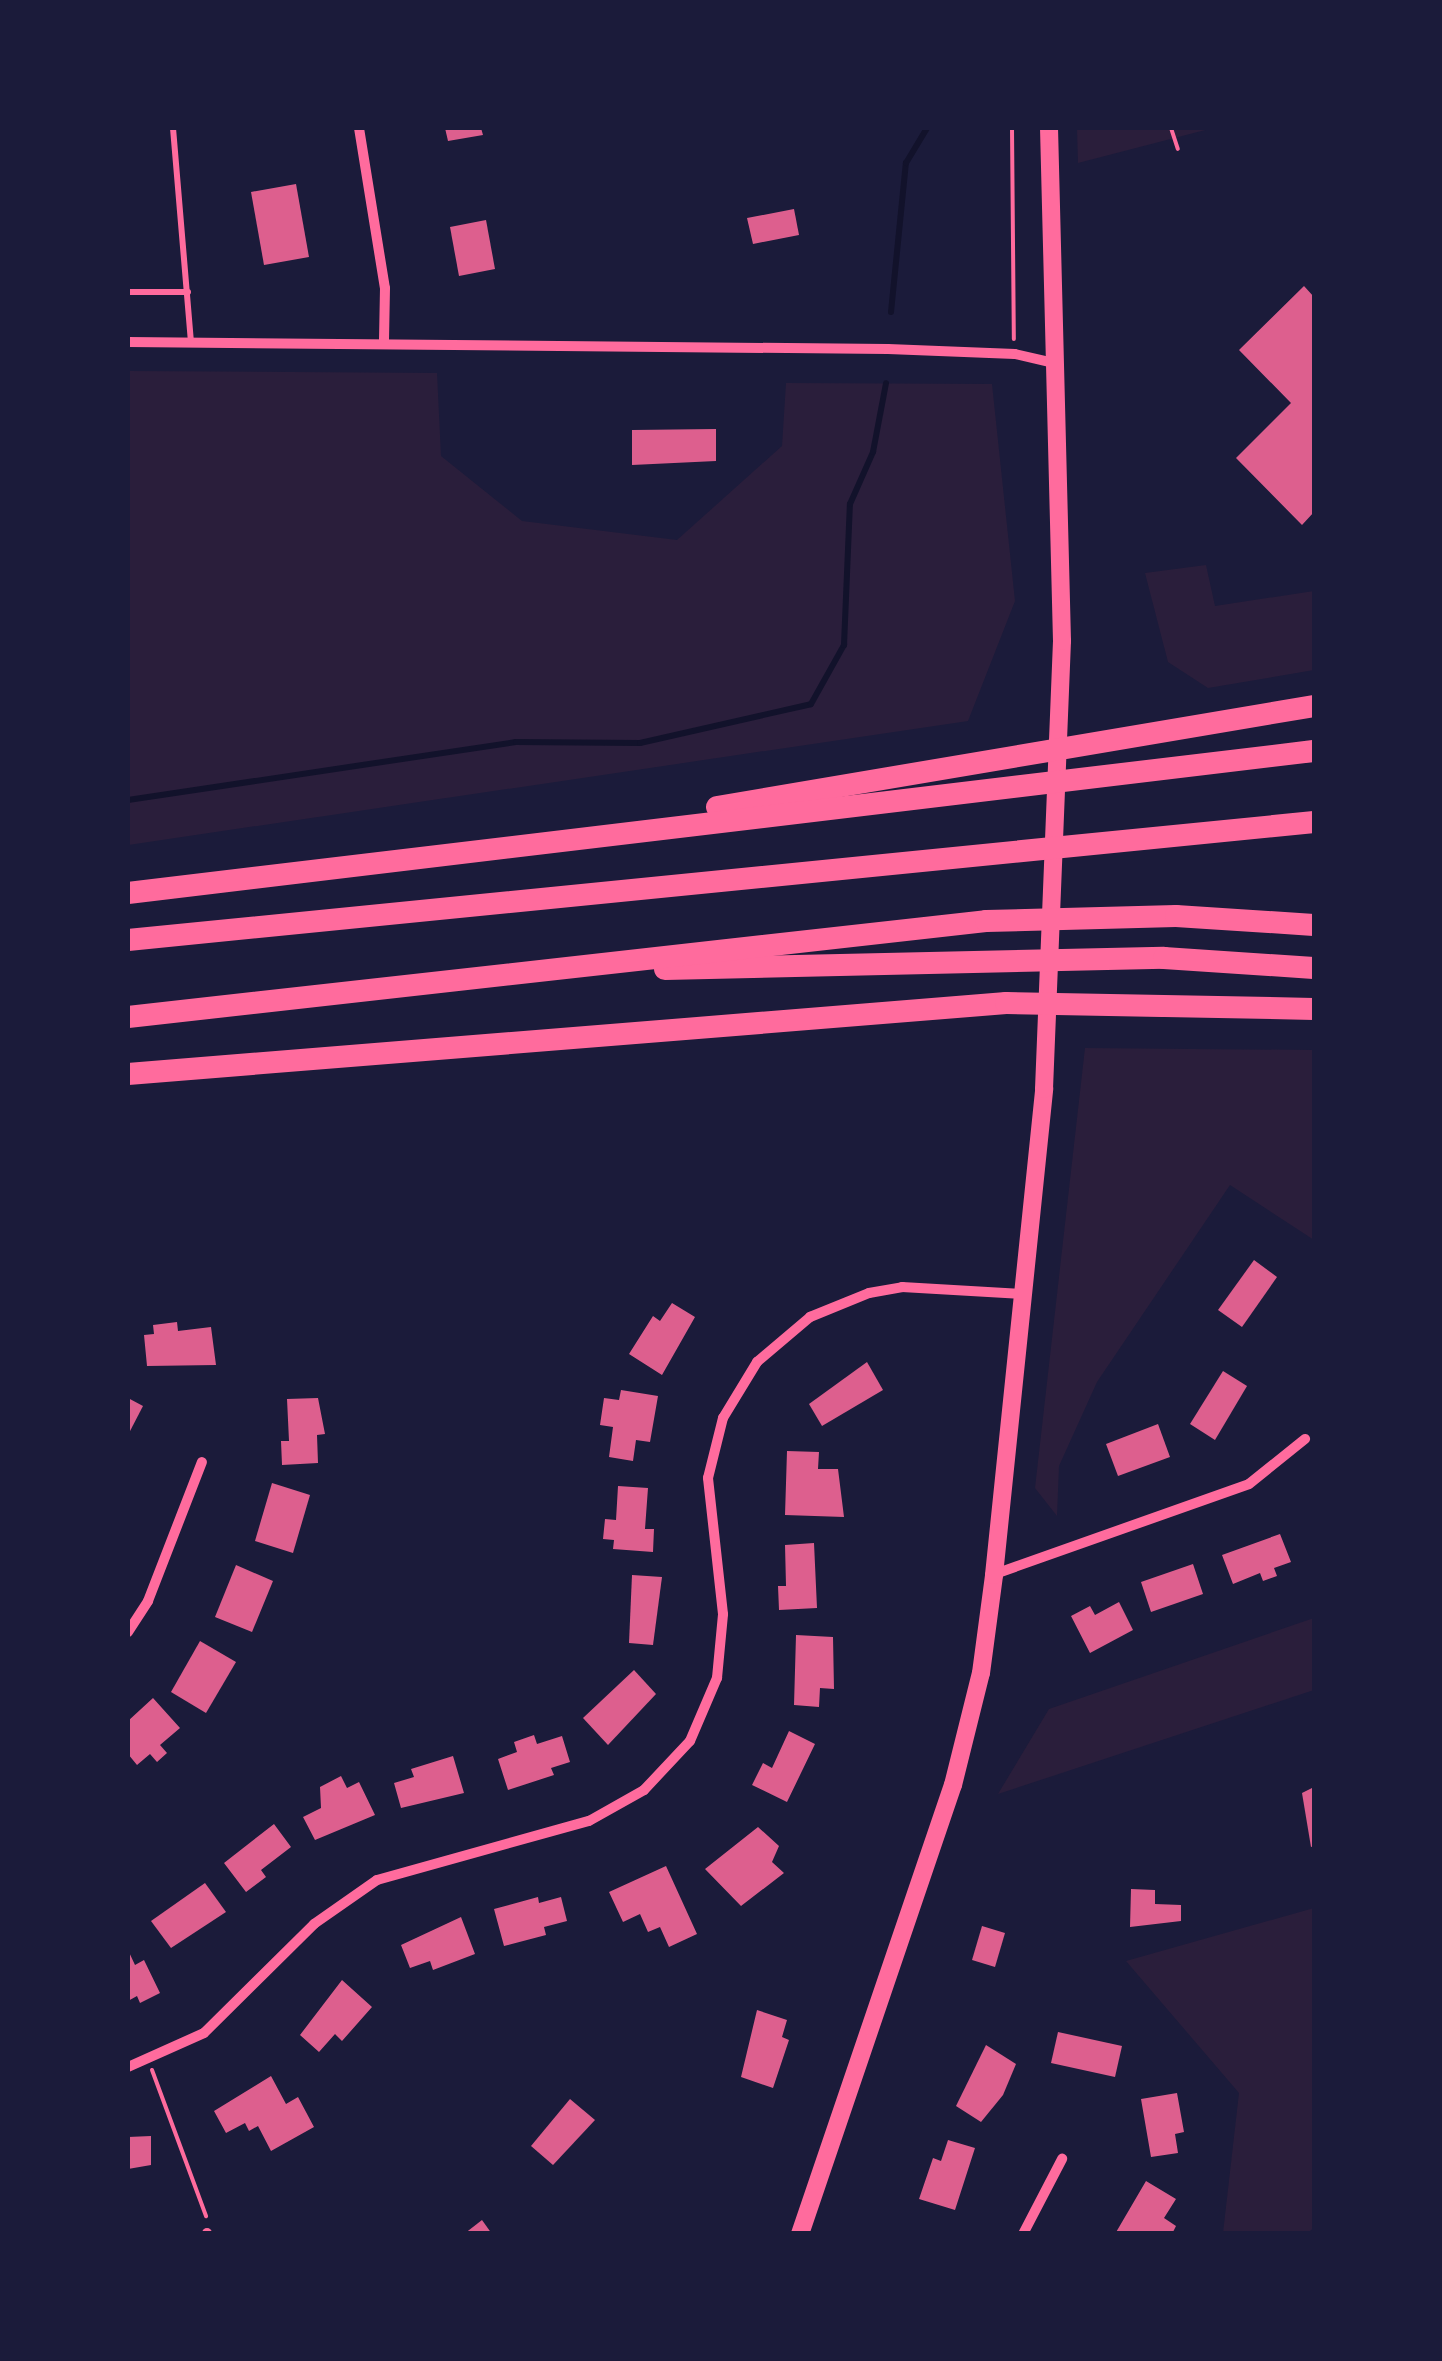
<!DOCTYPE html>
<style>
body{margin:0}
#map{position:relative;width:1442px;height:2361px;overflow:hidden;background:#1b1b3a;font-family:Karla,sans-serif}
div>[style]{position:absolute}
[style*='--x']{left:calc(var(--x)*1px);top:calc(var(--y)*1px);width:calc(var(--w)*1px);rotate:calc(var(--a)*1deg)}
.green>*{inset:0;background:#2a1e3b}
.stream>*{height:6px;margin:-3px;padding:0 3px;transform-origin:3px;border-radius:3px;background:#12122b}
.building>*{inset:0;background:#dd5f8e}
.path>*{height:4px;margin:-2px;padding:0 2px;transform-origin:2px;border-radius:2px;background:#ff6b9d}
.service>*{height:6px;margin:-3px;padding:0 3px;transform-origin:3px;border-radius:3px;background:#ff6b9d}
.minor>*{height:10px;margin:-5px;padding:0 5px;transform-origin:5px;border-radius:5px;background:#ff6b9d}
.secondary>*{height:18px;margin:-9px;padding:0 9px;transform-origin:9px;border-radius:9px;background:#ff6b9d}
.motorway>*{height:22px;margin:-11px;padding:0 11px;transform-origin:11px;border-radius:11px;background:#ff6b9d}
span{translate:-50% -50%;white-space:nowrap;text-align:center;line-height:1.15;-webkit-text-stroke:10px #1b1b3a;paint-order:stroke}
.frame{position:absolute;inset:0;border:130px solid #1b1b3a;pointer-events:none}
</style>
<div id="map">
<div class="green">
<i style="clip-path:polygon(1077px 128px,1213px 128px,1078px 163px)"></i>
<i style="clip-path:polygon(128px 371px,437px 373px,441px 456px,522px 521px,677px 540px,782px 446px,786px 383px,992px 384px,1015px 601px,968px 721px,128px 845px)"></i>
<i style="clip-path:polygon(1206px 565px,1215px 606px,1314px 591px,1314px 670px,1208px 688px,1168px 662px,1145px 573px)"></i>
<i style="clip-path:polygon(1085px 1048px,1314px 1050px,1314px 1240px,1230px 1185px,1097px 1382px,1059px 1466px,1057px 1516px,1035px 1488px)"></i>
<i style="clip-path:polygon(1314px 1618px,1314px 1690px,998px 1794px,1049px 1709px)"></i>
<i style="clip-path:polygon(1314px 1908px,1314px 2228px,1307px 2233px,1223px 2233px,1239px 2093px,1126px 1961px)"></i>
</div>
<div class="stream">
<i style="--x:891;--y:312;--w:150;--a:-84.3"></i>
<i style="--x:906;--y:163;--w:41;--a:-59"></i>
<i style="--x:128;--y:800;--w:392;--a:-8.5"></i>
<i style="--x:516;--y:742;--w:124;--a:0.5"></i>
<i style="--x:640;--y:743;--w:175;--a:-12.8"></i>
<i style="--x:811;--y:704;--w:68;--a:-60.8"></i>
<i style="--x:844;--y:645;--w:141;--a:-87.6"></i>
<i style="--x:850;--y:504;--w:57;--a:-66.1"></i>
<i style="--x:873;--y:452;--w:70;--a:-79.3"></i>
</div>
<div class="building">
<i style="clip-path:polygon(445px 128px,481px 128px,483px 135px,448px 141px)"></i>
<i style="clip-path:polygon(296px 184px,309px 257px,264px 265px,251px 192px)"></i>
<i style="clip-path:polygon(794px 209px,799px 235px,753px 244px,747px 218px)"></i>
<i style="clip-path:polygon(486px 220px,495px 269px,459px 276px,450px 227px)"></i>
<i style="clip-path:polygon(1304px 286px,1314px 297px,1314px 512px,1302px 525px,1236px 458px,1291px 403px,1239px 350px)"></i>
<i style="clip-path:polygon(716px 429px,716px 461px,632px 465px,632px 430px)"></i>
<i style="clip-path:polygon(1254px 1260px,1277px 1277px,1242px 1327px,1218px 1310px)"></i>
<i style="clip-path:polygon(672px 1303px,695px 1317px,662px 1375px,629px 1354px,653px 1316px,660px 1321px)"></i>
<i style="clip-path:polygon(177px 1322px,178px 1331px,211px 1327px,216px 1365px,147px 1366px,144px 1335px,154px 1334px,153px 1325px)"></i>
<i style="clip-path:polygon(867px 1362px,883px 1390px,822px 1426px,809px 1404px)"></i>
<i style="clip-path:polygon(1223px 1371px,1247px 1386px,1215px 1440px,1190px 1424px)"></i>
<i style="clip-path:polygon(621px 1390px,658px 1396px,650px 1442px,636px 1440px,633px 1461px,609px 1457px,613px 1427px,600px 1425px,604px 1398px,619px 1400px)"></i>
<i style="clip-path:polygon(128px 1398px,143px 1406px,128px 1435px)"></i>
<i style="clip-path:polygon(318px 1398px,325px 1434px,317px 1435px,318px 1463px,282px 1465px,281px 1441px,289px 1441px,287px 1399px)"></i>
<i style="clip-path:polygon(1158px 1424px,1170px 1457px,1118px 1476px,1106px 1444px)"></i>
<i style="clip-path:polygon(787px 1451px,819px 1452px,818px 1469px,838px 1469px,844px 1517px,785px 1515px)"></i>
<i style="clip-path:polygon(272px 1483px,310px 1495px,293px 1553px,255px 1541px)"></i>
<i style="clip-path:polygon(618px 1486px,648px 1488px,645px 1529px,654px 1529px,653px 1552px,613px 1549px,614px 1540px,603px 1539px,605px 1519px,616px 1520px)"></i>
<i style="clip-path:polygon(1280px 1534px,1291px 1562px,1274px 1568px,1277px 1576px,1263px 1581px,1260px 1573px,1233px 1584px,1222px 1555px)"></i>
<i style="clip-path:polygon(814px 1543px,817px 1608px,779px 1610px,778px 1586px,786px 1586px,785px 1545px)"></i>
<i style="clip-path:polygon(1193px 1564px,1203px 1594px,1151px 1612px,1141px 1582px)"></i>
<i style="clip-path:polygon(236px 1565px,273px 1581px,252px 1632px,215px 1617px)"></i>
<i style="clip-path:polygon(632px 1575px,662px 1577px,653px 1645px,629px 1643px)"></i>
<i style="clip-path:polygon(1119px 1602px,1133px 1630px,1090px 1653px,1071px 1616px,1090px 1606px,1095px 1615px)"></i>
<i style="clip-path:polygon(796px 1635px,833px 1637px,834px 1689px,820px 1688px,819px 1707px,794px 1705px)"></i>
<i style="clip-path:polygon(200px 1641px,236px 1662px,206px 1713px,171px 1692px)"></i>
<i style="clip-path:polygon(634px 1670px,656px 1694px,608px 1745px,583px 1718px)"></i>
<i style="clip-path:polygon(153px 1698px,180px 1728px,160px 1745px,167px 1753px,157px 1762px,150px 1754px,137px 1765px,128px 1754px,128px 1721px)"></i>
<i style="clip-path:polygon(789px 1731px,815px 1744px,787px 1802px,752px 1785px,763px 1763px,772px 1768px)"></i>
<i style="clip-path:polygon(534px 1735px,537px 1744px,562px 1736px,570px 1762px,551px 1768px,554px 1775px,508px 1790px,498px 1759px,517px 1752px,514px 1742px)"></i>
<i style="clip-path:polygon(453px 1756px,464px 1793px,401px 1808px,394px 1783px,414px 1777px,411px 1769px)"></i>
<i style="clip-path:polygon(341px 1776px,347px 1788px,359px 1782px,375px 1815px,315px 1840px,303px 1817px,321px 1808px,320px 1787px)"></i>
<i style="clip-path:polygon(1314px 1787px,1314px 1846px,1311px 1847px,1302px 1793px)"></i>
<i style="clip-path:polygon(274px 1824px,291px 1847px,261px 1870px,266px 1877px,246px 1892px,224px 1863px)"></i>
<i style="clip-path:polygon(758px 1827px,779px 1846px,772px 1862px,784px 1873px,741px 1906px,705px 1869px)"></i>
<i style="clip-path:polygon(666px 1866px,697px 1934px,669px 1947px,660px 1927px,648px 1932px,640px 1914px,623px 1922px,609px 1892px)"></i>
<i style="clip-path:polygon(205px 1883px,226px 1912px,171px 1948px,151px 1921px)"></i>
<i style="clip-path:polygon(1131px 1889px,1155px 1890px,1155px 1904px,1181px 1905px,1181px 1921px,1130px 1927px)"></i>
<i style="clip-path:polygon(538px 1897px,539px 1903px,561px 1897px,567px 1921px,544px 1927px,546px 1935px,504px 1946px,494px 1909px)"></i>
<i style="clip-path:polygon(461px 1917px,475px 1954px,433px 1970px,430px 1961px,410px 1968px,401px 1945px)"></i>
<i style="clip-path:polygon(982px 1926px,1005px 1933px,995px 1967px,972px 1960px)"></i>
<i style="clip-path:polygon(128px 1950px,135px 1965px,144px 1960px,160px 1993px,140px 2003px,137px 1996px,128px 2001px)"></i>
<i style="clip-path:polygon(342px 1980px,372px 2007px,342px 2041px,335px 2034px,319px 2052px,300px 2035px)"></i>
<i style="clip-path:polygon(757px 2010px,787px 2020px,782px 2037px,789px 2040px,773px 2088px,741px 2077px)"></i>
<i style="clip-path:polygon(1058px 2032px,1122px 2046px,1115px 2077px,1051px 2063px)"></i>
<i style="clip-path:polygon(986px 2045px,1016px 2064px,1003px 2095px,981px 2122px,956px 2106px)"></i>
<i style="clip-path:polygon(271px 2076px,286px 2104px,298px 2097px,314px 2127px,271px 2151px,258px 2126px,249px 2131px,245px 2123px,226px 2133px,214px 2111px)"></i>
<i style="clip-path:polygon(1177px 2093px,1184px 2132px,1175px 2134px,1178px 2153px,1151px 2157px,1141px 2099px)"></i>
<i style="clip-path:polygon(570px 2099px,595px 2120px,553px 2165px,531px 2146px)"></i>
<i style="clip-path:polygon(151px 2136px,151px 2165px,128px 2169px,128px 2137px)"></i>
<i style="clip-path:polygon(948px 2140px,975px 2148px,955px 2210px,919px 2199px,933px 2158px,941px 2161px)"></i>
<i style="clip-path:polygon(1146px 2181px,1176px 2199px,1164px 2218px,1176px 2226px,1172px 2234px,1115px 2234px)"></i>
<i style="clip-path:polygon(482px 2220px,492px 2234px,464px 2234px)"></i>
</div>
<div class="path">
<i style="--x:1012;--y:128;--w:211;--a:89.5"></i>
<i style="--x:1171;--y:128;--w:22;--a:72"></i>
<i style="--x:152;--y:2070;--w:156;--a:69.7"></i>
</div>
<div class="service">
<i style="--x:173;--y:128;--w:215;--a:85.2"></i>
<i style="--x:128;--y:292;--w:60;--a:0"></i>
</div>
<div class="minor">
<i style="--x:359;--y:128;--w:162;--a:80.8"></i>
<i style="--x:385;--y:288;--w:53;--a:91.1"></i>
<i style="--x:128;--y:342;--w:760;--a:0.53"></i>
<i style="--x:888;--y:349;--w:127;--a:2.3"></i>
<i style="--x:1015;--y:354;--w:36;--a:13"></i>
<i style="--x:995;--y:1574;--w:269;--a:-19.5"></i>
<i style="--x:1249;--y:1484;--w:72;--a:-38.8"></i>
<i style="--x:128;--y:1632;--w:37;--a:-57"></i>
<i style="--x:148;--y:1601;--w:149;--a:-68.8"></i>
<i style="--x:128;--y:2067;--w:83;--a:-24.1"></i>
<i style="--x:204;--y:2033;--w:155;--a:-44.7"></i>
<i style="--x:314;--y:1924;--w:77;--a:-34.9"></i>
<i style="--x:377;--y:1880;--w:220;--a:-15.6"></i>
<i style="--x:589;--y:1821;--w:63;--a:-29.4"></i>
<i style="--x:644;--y:1790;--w:67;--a:-46.8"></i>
<i style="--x:690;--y:1741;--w:69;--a:-66.8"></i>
<i style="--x:717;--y:1678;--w:64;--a:-84.6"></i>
<i style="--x:723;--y:1614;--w:137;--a:-96.3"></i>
<i style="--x:708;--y:1478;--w:62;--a:-76"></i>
<i style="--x:723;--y:1418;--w:66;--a:-58.7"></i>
<i style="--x:757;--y:1362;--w:70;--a:-40.3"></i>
<i style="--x:810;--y:1317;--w:64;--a:-22.1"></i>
<i style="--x:869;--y:1293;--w:34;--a:-10"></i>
<i style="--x:902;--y:1287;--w:121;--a:3.3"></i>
<i style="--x:207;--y:2233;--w:1;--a:90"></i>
<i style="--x:1023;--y:2234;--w:85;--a:-62.5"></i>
</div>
<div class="secondary">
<i style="--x:800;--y:2234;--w:474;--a:-71.2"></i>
<i style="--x:953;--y:1785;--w:115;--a:-76"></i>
<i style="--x:981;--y:1673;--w:99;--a:-82.4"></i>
<i style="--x:994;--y:1575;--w:489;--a:-84.1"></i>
<i style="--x:1044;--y:1089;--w:448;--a:-87.7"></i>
<i style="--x:1062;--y:641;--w:513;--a:-91.45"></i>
</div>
<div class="motorway">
<i style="--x:717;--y:807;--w:605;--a:-9.6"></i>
<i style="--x:128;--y:893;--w:1194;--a:-6.83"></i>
<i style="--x:128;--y:940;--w:1192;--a:-5.68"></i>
<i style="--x:665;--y:969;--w:499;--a:-1.3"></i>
<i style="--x:1164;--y:958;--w:150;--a:3.8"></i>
<i style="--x:128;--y:1017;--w:863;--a:-6.38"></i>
<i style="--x:986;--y:921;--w:190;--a:-1.5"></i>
<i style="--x:1176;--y:916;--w:138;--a:3.7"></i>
<i style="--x:128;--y:1074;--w:881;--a:-4.62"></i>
<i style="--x:1006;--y:1003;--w:308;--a:1.1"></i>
</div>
<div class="frame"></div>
</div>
